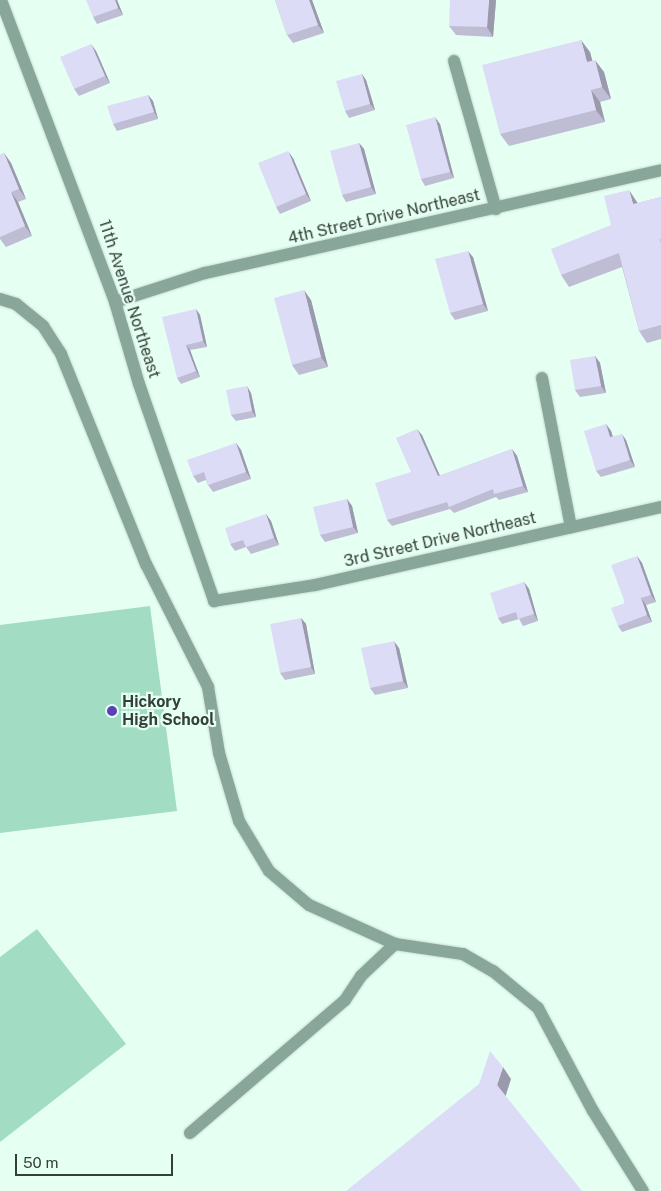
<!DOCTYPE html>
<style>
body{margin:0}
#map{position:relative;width:661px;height:1191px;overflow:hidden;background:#e6fff3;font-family:"Public Sans",sans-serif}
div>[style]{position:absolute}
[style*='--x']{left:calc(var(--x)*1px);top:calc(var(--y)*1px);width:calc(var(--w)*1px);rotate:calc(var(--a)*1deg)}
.green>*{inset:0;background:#a2dcc2}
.roads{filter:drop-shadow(0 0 1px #c6dcd2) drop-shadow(0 0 1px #c6dcd2)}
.minor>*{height:12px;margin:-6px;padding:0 6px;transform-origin:6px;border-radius:6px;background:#88a699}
.wall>*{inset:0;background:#bebdd4}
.shaded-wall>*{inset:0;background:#9b9aad}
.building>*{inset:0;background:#dddcf7}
.dots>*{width:14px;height:14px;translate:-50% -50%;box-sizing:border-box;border:2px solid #e6fff3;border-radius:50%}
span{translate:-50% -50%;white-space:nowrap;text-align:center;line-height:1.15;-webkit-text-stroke:4.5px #e6fff3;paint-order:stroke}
.street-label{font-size:16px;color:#333f39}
.poi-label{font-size:16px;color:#333f39;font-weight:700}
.left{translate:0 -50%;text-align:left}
.scale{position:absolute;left:15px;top:1154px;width:158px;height:22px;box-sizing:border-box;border:2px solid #333f39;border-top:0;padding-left:6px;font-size:15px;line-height:18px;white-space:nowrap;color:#333f39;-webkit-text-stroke:4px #e6fff3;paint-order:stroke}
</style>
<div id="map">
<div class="green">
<i style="clip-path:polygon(150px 606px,177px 811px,0 833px,0 625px)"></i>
<i style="clip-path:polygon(37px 929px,126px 1044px,0 1142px,0 957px)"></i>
</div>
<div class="roads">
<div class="minor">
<i style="--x:1;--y:0;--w:323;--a:69.3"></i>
<i style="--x:115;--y:302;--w:85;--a:73.7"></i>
<i style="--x:139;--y:384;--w:230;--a:70.9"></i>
<i style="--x:214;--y:601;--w:102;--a:-9"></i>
<i style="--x:315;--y:585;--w:355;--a:-12.7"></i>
<i style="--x:454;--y:61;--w:154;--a:74.2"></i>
<i style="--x:0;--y:299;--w:17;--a:17"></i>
<i style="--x:16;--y:304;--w:35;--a:39"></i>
<i style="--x:43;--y:326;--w:33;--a:57"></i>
<i style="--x:61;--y:354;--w:227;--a:68"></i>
<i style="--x:146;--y:564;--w:138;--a:63.2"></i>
<i style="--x:208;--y:687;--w:67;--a:80.5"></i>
<i style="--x:219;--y:753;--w:71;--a:73.6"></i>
<i style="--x:239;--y:821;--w:58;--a:59"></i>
<i style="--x:269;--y:871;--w:52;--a:40.4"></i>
<i style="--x:309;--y:905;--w:94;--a:24.4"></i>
<i style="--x:395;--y:944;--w:69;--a:8.4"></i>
<i style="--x:463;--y:954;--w:34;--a:30"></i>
<i style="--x:493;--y:971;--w:58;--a:39.4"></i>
<i style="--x:538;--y:1008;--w:117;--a:61.9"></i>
<i style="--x:593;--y:1111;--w:94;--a:58"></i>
<i style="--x:115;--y:302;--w:95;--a:-17.9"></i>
<i style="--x:205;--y:273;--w:467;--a:-12.7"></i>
<i style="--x:542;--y:378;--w:152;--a:79"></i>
<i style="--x:190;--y:1133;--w:204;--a:-40.6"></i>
<i style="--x:345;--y:1000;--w:29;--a:-56"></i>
<i style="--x:361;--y:976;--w:47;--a:-43.3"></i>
</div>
</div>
<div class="wall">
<i style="clip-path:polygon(117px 0,123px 15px,97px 24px,93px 17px)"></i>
<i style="clip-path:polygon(275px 0,312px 0,324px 33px,293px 43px,287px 35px)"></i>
<i style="clip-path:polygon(496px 0,493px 37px,456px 35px,449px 26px)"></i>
<i style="clip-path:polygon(96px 51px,110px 83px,79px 96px,74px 89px)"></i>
<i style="clip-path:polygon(590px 52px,592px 61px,604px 72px,611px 99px,600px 102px,605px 122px,509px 146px,500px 134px)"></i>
<i style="clip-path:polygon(362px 74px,366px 80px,375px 110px,349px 118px,345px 111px)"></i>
<i style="clip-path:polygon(148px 95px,153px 101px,158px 119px,117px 131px,113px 124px)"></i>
<i style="clip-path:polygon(440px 124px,454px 178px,425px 186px,421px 179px)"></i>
<i style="clip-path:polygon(359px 143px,364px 149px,376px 194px,346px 202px,342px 195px)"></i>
<i style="clip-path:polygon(4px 153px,11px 163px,26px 199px,18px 202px,32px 236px,6px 247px,0 239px,0 155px)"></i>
<i style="clip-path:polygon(293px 158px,311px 201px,280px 214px,276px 207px)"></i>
<i style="clip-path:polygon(661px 197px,661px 339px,647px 343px,639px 331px,622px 267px,569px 287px,561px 275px,611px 225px,637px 202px,638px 203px)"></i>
<i style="clip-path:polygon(473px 257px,488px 311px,455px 320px,450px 313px)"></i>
<i style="clip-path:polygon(311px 300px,328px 367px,299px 375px,292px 365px)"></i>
<i style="clip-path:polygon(196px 309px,200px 315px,207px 347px,190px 350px,200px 377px,181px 384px,177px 378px)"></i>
<i style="clip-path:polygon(595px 356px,600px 363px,606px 393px,580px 397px,575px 390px)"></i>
<i style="clip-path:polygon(251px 393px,256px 417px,236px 421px,231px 415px)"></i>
<i style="clip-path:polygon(606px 424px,611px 431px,613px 437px,626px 440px,635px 467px,601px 477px,596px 471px)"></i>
<i style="clip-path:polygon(422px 435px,440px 476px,512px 449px,517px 456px,528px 492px,499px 500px,496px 497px,454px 513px,450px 509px,392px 526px,387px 520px,411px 472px)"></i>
<i style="clip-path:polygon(236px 443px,241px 450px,251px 479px,213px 492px,208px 485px,206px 480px,198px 483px,193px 476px)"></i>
<i style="clip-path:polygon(347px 499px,352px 506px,358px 533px,325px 542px,320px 535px)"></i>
<i style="clip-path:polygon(266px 514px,271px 521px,279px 545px,251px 554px,246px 547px,235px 551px,230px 544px)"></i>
<i style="clip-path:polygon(637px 556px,642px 563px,656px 602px,646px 605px,652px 622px,622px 632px,618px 626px)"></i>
<i style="clip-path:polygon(524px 582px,529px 589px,538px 621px,523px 626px,519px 619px,502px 624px,498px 618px)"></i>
<i style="clip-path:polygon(301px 618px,306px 624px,315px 674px,285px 680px,280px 673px)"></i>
<i style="clip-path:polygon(399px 648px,408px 688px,375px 695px,370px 688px)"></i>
</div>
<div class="shaded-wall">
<i style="clip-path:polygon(115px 0,117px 0,123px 15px,118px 8px)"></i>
<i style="clip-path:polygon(309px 0,312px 0,324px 33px,318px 25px)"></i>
<i style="clip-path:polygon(489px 0,496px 0,493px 37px,487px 27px)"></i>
<i style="clip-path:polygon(581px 40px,590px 52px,596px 74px,587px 62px)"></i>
<i style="clip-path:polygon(91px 44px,96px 51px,110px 83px,105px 76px)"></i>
<i style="clip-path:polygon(595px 60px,604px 72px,611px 99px,602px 87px)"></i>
<i style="clip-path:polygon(362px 74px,366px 80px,375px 110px,370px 104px)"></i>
<i style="clip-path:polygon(591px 90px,600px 102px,605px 122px,596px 110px)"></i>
<i style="clip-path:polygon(148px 95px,153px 101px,158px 119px,154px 112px)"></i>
<i style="clip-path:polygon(435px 117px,440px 124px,454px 178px,450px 172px)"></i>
<i style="clip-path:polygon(359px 143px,364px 149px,376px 194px,371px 187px)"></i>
<i style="clip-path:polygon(288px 151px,293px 158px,311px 201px,306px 194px)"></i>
<i style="clip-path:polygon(4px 153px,11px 163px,26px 199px,19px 189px)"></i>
<i style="clip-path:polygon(629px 190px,637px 202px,641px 216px,633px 204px)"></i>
<i style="clip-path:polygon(11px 192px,18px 202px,32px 236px,25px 226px)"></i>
<i style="clip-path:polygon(468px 251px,473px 257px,488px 311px,483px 304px)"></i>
<i style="clip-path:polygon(304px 290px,311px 300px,328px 367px,321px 357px)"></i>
<i style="clip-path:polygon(196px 309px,200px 315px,207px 347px,203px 341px)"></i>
<i style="clip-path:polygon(186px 345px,190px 350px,200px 377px,196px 371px)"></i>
<i style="clip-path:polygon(595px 356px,600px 363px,606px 393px,601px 386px)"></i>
<i style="clip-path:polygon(247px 386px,251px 393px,256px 417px,252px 411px)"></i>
<i style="clip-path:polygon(606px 424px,611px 431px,615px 444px,610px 437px)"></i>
<i style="clip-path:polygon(417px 429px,422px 435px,443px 483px,438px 476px)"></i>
<i style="clip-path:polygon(622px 434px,626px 440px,635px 467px,630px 460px)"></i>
<i style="clip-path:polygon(236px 443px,241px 450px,251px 479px,246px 472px)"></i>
<i style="clip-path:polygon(512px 449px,517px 456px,528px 492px,523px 486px)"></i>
<i style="clip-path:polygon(347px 499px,352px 506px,358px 533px,353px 527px)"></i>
<i style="clip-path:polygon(266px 514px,271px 521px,279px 545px,274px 538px)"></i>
<i style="clip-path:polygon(637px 556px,642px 563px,656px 602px,651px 595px)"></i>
<i style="clip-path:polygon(524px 582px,529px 589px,538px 621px,534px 614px)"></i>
<i style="clip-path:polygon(641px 598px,646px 605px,652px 622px,647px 615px)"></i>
<i style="clip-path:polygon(301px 618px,306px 624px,315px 674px,311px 667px)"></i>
<i style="clip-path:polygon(394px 641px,399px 648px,408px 688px,403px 681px)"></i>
<i style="clip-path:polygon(503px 1067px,511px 1079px,505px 1098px,497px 1085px)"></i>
</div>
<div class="building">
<i style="clip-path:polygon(86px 0,115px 0,118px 8px,93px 17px)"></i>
<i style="clip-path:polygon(275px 0,309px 0,318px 25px,287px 35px)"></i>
<i style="clip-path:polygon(450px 0,489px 0,487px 27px,449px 26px)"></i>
<i style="clip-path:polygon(581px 40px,587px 62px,595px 60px,602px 87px,591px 90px,596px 110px,500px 134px,482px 65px)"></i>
<i style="clip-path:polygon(91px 44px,105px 76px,74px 89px,60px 57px)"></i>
<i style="clip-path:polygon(362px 74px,370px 104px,345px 111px,336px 81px)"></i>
<i style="clip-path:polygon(148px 95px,154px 112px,113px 124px,107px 106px)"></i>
<i style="clip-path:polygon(435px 117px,450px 172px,421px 179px,406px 125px)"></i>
<i style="clip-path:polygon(359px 143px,371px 187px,342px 195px,330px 151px)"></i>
<i style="clip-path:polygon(288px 151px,306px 194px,276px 207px,258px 163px)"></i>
<i style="clip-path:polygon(4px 153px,19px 189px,11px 192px,25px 226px,0 237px,0 155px)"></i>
<i style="clip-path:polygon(629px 190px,633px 204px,661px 197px,661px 239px,660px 239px,661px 244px,661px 325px,639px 331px,619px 253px,561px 275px,551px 249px,611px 225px,604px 196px)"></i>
<i style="clip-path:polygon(468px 251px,483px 304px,450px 313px,435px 259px)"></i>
<i style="clip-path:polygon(304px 290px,321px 357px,292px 365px,274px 298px)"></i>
<i style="clip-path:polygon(196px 309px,203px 341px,186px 345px,196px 371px,177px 378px,162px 317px)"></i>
<i style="clip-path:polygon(595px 356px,601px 386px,575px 390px,570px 360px)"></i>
<i style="clip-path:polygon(247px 386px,252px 411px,231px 415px,226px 390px)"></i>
<i style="clip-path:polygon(606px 424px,610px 437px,622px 434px,630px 460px,596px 471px,584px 431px)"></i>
<i style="clip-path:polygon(417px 429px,438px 476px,512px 449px,523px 486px,494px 494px,493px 489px,449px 507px,447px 502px,387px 520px,375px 483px,411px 472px,396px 438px)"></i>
<i style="clip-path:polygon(236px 443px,246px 472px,208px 485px,204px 472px,193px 476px,187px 460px)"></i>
<i style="clip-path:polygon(347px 499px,353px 527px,320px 535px,313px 507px)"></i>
<i style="clip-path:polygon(266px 514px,274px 538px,246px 547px,243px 540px,230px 544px,225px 528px)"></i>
<i style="clip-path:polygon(637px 556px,651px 595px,641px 598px,647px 615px,618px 626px,611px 608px,625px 603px,611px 565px)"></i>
<i style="clip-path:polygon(524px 582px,534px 614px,518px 619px,516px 612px,498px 618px,490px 593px)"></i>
<i style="clip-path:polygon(301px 618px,311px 667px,280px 673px,270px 624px)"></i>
<i style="clip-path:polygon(394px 641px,403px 681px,370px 688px,361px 648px)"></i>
<i style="clip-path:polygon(490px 1051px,503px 1067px,497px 1085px,582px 1191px,346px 1191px,479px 1084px)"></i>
</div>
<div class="dots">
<i style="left:112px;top:711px;background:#5c40b8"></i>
</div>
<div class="street-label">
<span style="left:384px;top:217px;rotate:-13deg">4th Street Drive Northeast</span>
<span style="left:129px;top:299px;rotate:72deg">11th Avenue Northeast</span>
<span style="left:440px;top:540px;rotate:-13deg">3rd Street Drive Northeast</span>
</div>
<div class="poi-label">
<span class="left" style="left:122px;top:711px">Hickory<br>High School</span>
</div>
<div class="scale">50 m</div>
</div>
